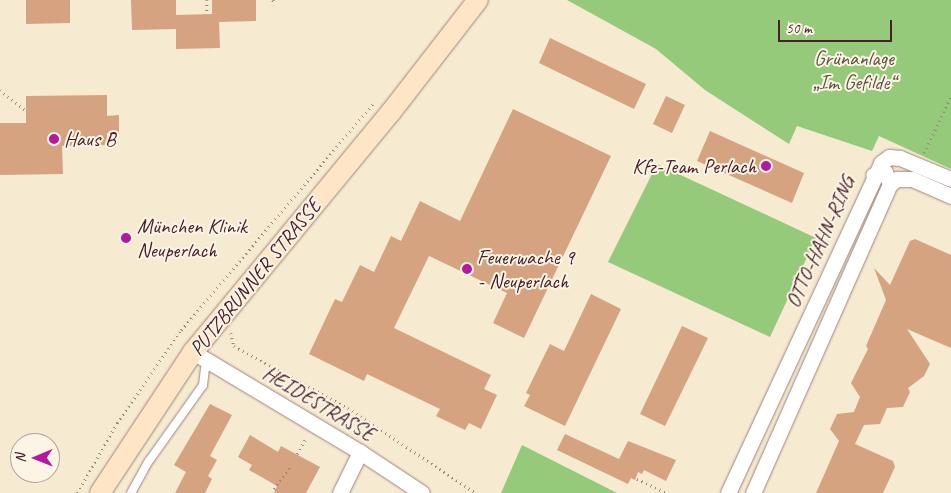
<!DOCTYPE html>
<meta charset="utf-8">
<style>
body{margin:0}
#map{position:relative;width:951px;height:493px;overflow:hidden;background:#f6ead1;font-family:Caveat,sans-serif}
div>[style]{position:absolute}
[style*='--x']{left:calc(var(--x)*1px);top:calc(var(--y)*1px);width:calc(var(--w)*1px);rotate:calc(var(--a)*1deg)}
.green>*{inset:0;background:#96ca7b}
.building>*{inset:0;background:#d5a37f}
.path>*{height:2.5px;margin-top:-1.25px;transform-origin:0;background:repeating-linear-gradient(90deg,#a0847e 0 1px,transparent 0 5px)}
.roads{filter:drop-shadow(0 0 1px #a0847e) drop-shadow(0 0 1px #a0847e)}
.service>*{height:8px;margin:-4px;padding:0 4px;transform-origin:4px;border-radius:4px;background:#fff}
.minor>*{height:15px;margin:-7.5px;padding:0 7.5px;transform-origin:7.5px;border-radius:7.5px;background:#fff}
.secondary>*{height:20px;margin:-10px;padding:0 10px;transform-origin:10px;border-radius:10px;background:#fde5c5}
.dots>*{width:14px;height:14px;translate:-50% -50%;box-sizing:border-box;border:2px solid #fcf5e5;border-radius:50%}
span{translate:-50% -50%;white-space:nowrap;text-align:center;line-height:1.15;-webkit-text-stroke:4px #fcf5e5;paint-order:stroke}
.park-label{font-size:21px;color:#615243}
.poi-label{font-size:21px;color:#4a1f2b}
.left{translate:0 -50%;text-align:left}
.right{translate:-100% -50%;text-align:right}
.street-label{font-size:21px;color:#4a1f2b}
.north{position:absolute;left:10px;top:433px;width:50px;height:50px;box-sizing:border-box;background:#fcf5e5;border:1px solid #b59f9b;border-radius:50%;rotate:269deg;font-size:14px;font-weight:700;line-height:20px;text-align:center;color:#4a1f2b}
.north::after{content:'';display:block;margin:auto;width:18px;height:22px;background:#b5179e;clip-path:polygon(50% 0,100% 100%,50% 72%,0 100%)}
.scale{position:absolute;left:778px;top:20px;width:114px;height:22px;box-sizing:border-box;border:2px solid #4a1f2b;border-top:0;padding-left:6px;font-size:15px;line-height:18px;white-space:nowrap;color:#4a1f2b;-webkit-text-stroke:4px #fcf5e5;paint-order:stroke}
</style>
<div id="map">
<div class="green">
<i style="clip-path:polygon(567px 0,951px 0,951px 169px,879px 136px,872px 151px,797px 126px,789px 144px,705px 90px,656px 49px)"></i>
<i style="clip-path:polygon(657px 164px,816px 238px,770px 337px,608px 262px)"></i>
<i style="clip-path:polygon(522px 445px,617px 493px,501px 493px)"></i>
</div>
<div class="building">
<i style="clip-path:polygon(26px 0,70px 0,70px 23px,26px 24px)"></i>
<i style="clip-path:polygon(131px 0,176px 0,176px 15px,212px 14px,212px 0,256px 0,256px 21px,219px 22px,220px 48px,176px 49px,176px 29px,132px 30px)"></i>
<i style="clip-path:polygon(550px 38px,646px 84px,634px 109px,539px 63px)"></i>
<i style="clip-path:polygon(107px 95px,107px 116px,119px 115px,119px 133px,107px 133px,107px 145px,62px 146px,63px 174px,0 175px,0 123px,26px 123px,26px 96px)"></i>
<i style="clip-path:polygon(666px 96px,685px 105px,672px 133px,653px 124px)"></i>
<i style="clip-path:polygon(513px 109px,611px 156px,524px 338px,493px 323px,507px 293px,429px 256px,394px 328px,491px 375px,484px 389px,497px 395px,481px 429px,469px 423px,465px 430px,436px 416px,440px 409px,367px 374px,364px 381px,309px 354px,335px 299px,342px 302px,360px 265px,374px 272px,391px 236px,401px 241px,420px 201px,460px 221px)"></i>
<i style="clip-path:polygon(710px 131px,804px 173px,792px 203px,697px 161px)"></i>
<i style="clip-path:polygon(915px 239px,951px 255px,951px 348px,907px 329px,930px 364px,924px 376px,908px 388px,910px 392px,903px 407px,887px 408px,880px 424px,864px 425px,855px 444px,893px 461px,895px 467px,883px 493px,816px 493px,839px 441px,830px 429px,837px 414px,854px 412px,860px 397px,851px 383px,868px 349px,866px 346px,886px 300px,874px 268px,890px 285px,910px 241px)"></i>
<i style="clip-path:polygon(591px 294px,621px 309px,565px 426px,524px 406px,530px 395px,526px 393px,550px 344px,564px 351px)"></i>
<i style="clip-path:polygon(682px 326px,708px 338px,665px 426px,640px 414px)"></i>
<i style="clip-path:polygon(210px 404px,232px 415px,210px 456px,217px 460px,208px 476px,212px 479px,205px 493px,175px 493px,186px 472px,174px 465px)"></i>
<i style="clip-path:polygon(565px 434px,619px 459px,628px 441px,676px 460px,666px 481px,644px 470px,642px 474px,638px 472px,635px 480px,631px 478px,628px 484px,557px 450px)"></i>
<i style="clip-path:polygon(250px 435px,278px 452px,281px 446px,320px 467px,306px 493px,274px 493px,277px 486px,249px 470px,252px 465px,238px 457px)"></i>
</div>
<div class="path">
<i style="--x:207;--y:0;--w:14;--a:90"></i>
<i style="--x:273;--y:0;--w:5;--a:68"></i>
<i style="--x:0;--y:90;--w:33;--a:38"></i>
<i style="--x:924;--y:153;--w:63;--a:-64.7"></i>
<i style="--x:231;--y:333;--w:13;--a:77"></i>
<i style="--x:234;--y:346;--w:130;--a:28.5"></i>
<i style="--x:348;--y:408;--w:154;--a:33.6"></i>
<i style="--x:297;--y:454;--w:18;--a:-61"></i>
<i style="--x:637;--y:479;--w:33;--a:25"></i>
<i style="--x:274;--y:489;--w:28;--a:-55"></i>
<i style="--x:77;--y:493;--w:81;--a:-60.3"></i>
<i style="--x:117;--y:423;--w:113;--a:-55.5"></i>
<i style="--x:181;--y:330;--w:297;--a:-49.7"></i>
</div>
<div class="roads">
<div class="service">
<i style="--x:131;--y:493;--w:37;--a:-61"></i>
<i style="--x:149;--y:461;--w:93;--a:-54.6"></i>
<i style="--x:203;--y:385;--w:25;--a:-83"></i>
</div>
<div class="minor">
<i style="--x:890;--y:184;--w:9;--a:-36"></i>
<i style="--x:897;--y:179;--w:15;--a:0"></i>
<i style="--x:912;--y:179;--w:43;--a:23.6"></i>
<i style="--x:193;--y:352;--w:195;--a:30.9"></i>
<i style="--x:360;--y:452;--w:74;--a:33.5"></i>
<i style="--x:340;--y:493;--w:46;--a:-64"></i>
<i style="--x:728;--y:493;--w:364;--a:-65.1"></i>
<i style="--x:881;--y:163;--w:10;--a:-37"></i>
<i style="--x:889;--y:157;--w:11;--a:5"></i>
<i style="--x:900;--y:158;--w:55;--a:22.4"></i>
<i style="--x:753;--y:493;--w:338;--a:-66.1"></i>
<i style="--x:890;--y:184;--w:13;--a:-113"></i>
<i style="--x:885;--y:172;--w:12;--a:166"></i>
</div>
<div class="secondary">
<i style="--x:100;--y:493;--w:169;--a:-56.6"></i>
<i style="--x:193;--y:352;--w:311;--a:-50.5"></i>
<i style="--x:391;--y:112;--w:142;--a:-52.2"></i>
</div>
</div>
<div class="dots">
<i style="left:54px;top:139px;background:#b5179e"></i>
<i style="left:766px;top:166px;background:#b5179e"></i>
<i style="left:126px;top:238px;background:#b5179e"></i>
<i style="left:467px;top:269px;background:#b5179e"></i>
</div>
<div class="park-label">
<span style="left:854px;top:70px">Grünanlage<br>„Im Gefilde“</span>
</div>
<div class="poi-label">
<span class="left" style="left:64px;top:139px">Haus B</span>
<span class="right" style="left:756px;top:166px">Kfz-Team Perlach</span>
<span class="left" style="left:137px;top:238px">München Klinik<br>Neuperlach</span>
<span class="left" style="left:477px;top:269px">Feuerwache 9<br>- Neuperlach</span>
</div>
<div class="street-label">
<span style="left:820px;top:242px;rotate:-66deg">OTTO-HAHN-RING</span>
<span style="left:255px;top:277px;rotate:-51deg">PUTZBRUNNER STRASSE</span>
<span style="left:319px;top:403px;rotate:31deg">HEIDESTRASSE</span>
</div>
<div class="north">N</div>
<div class="scale">50 m</div>
</div>
